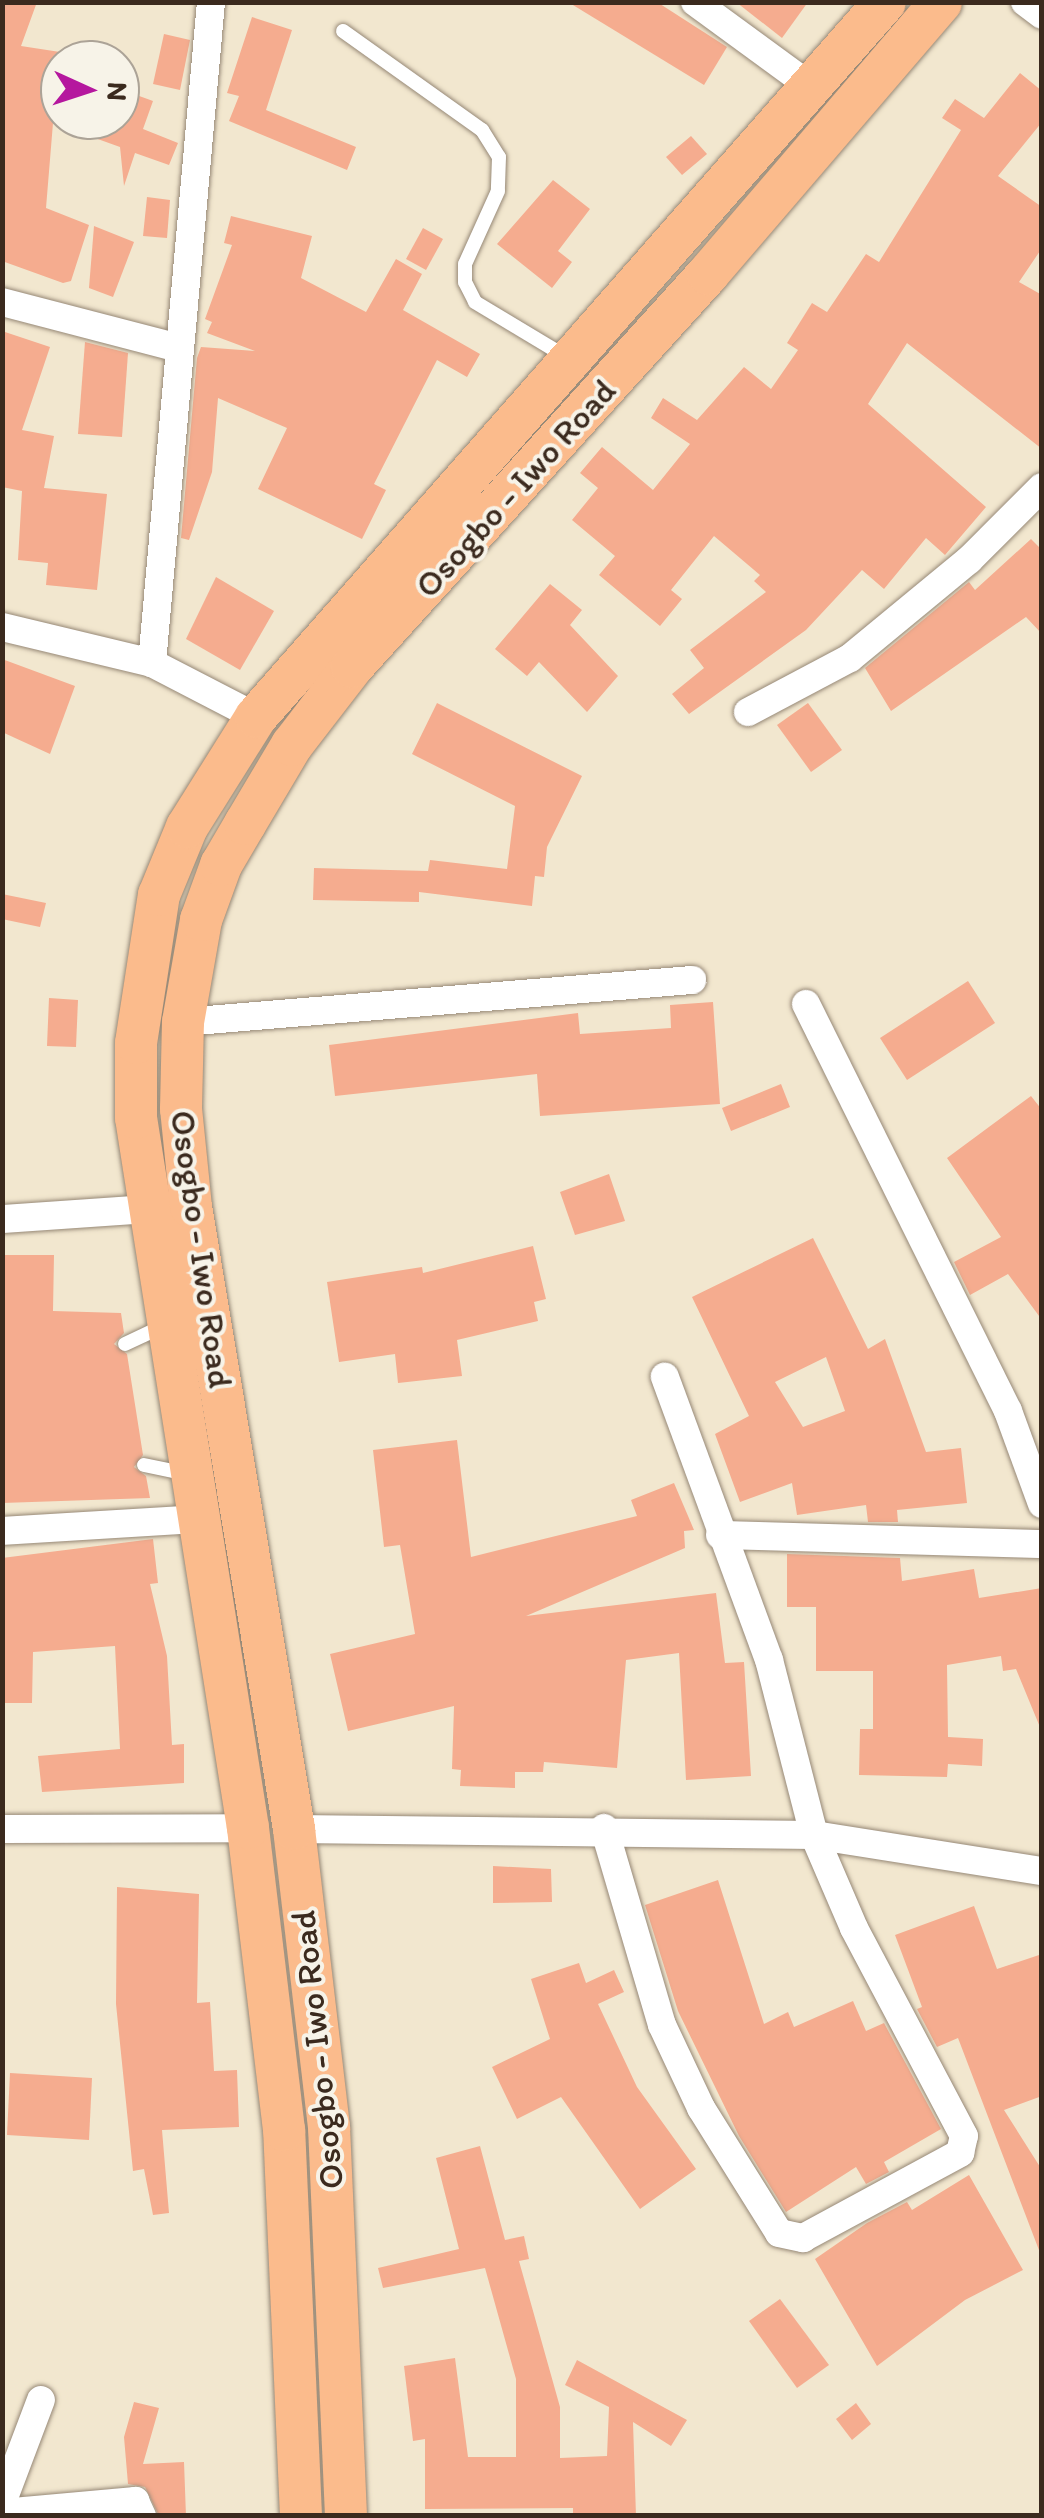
<!DOCTYPE html>
<style>
body{margin:0}
#map{position:relative;width:1044px;height:2518px;overflow:hidden;background:#f2e7cf;font-family:Itim,sans-serif}
div>[style]{position:absolute}
[style*='--x']{left:calc(var(--x)*1px);top:calc(var(--y)*1px);width:calc(var(--w)*1px);rotate:calc(var(--a)*1deg)}
.building>*{inset:0;background:#f5ac8f}
.roads{filter:drop-shadow(0 0 2px #968876) drop-shadow(0 0 2px #968876)}
.service>*{height:14px;margin:-7px;padding:0 7px;transform-origin:7px;border-radius:7px;background:#fff}
.minor>*{height:28px;margin:-14px;padding:0 14px;transform-origin:14px;border-radius:14px;background:#fff}
.primary>*{height:42px;margin:-21px;padding:0 21px;transform-origin:21px;border-radius:21px;background:#fbbb8c}
span{translate:-50% -50%;white-space:nowrap;text-align:center;line-height:1.15;-webkit-text-stroke:8px #f7f3e8;paint-order:stroke}
.street-label{font-size:35px;color:#3b2a1e}
.frame{position:absolute;inset:0;border:5px solid #3b2a1e;pointer-events:none}
.north{position:absolute;left:40px;top:40px;width:100px;height:100px;box-sizing:border-box;background:#f7f3e8;border:2px solid #aca397;border-radius:50%;rotate:93deg;font-size:28px;font-weight:700;line-height:40px;text-align:center;color:#3b2a1e}
.north::after{content:'';display:block;margin:auto;width:35px;height:45px;background:#b5179e;clip-path:polygon(50% 0,100% 100%,50% 72%,0 100%)}
</style>
<div id="map">
<div class="building">
<i style="clip-path:polygon(2px 2px,37px 2px,21px 46px,60px 52px,60px 120px,120px 120px,120px 89px,153px 101px,143px 129px,178px 143px,169px 165px,135px 153px,124px 186px,120px 147px,53px 123px,46px 208px,89px 225px,71px 281px,63px 283px,2px 261px)"></i>
<i style="clip-path:polygon(568px 2px,657px 2px,727px 47px,704px 85px)"></i>
<i style="clip-path:polygon(736px 2px,808px 2px,782px 38px)"></i>
<i style="clip-path:polygon(252px 17px,292px 30px,266px 110px,356px 147px,347px 170px,229px 121px,239px 96px,227px 93px)"></i>
<i style="clip-path:polygon(164px 34px,190px 40px,180px 90px,153px 84px)"></i>
<i style="clip-path:polygon(1020px 73px,1042px 91px,1042px 122px,998px 176px,1042px 207px,1042px 248px,1019px 282px,1042px 295px,1042px 449px,907px 343px,868px 404px,986px 507px,945px 555px,926px 538px,884px 589px,862px 570px,806px 630px,689px 714px,672px 694px,704px 668px,690px 650px,766px 592px,754px 581px,760px 575px,714px 536px,671px 590px,682px 599px,660px 626px,599px 575px,615px 556px,572px 520px,598px 488px,580px 473px,602px 447px,653px 490px,690px 444px,651px 418px,663px 398px,697px 420px,744px 367px,771px 389px,798px 350px,787px 343px,812px 303px,827px 312px,866px 254px,879px 262px,961px 130px,942px 118px,955px 99px,984px 118px)"></i>
<i style="clip-path:polygon(691px 136px,707px 154px,682px 175px,666px 157px)"></i>
<i style="clip-path:polygon(553px 180px,590px 209px,558px 251px,572px 262px,552px 288px,497px 244px)"></i>
<i style="clip-path:polygon(147px 197px,170px 200px,167px 238px,143px 236px)"></i>
<i style="clip-path:polygon(231px 216px,312px 236px,301px 278px,366px 312px,396px 259px,422px 274px,403px 310px,480px 354px,467px 377px,437px 360px,374px 484px,386px 490px,362px 539px,258px 489px,287px 428px,218px 398px,212px 472px,189px 540px,181px 538px,197px 358px,201px 347px,255px 351px,207px 333px,212px 322px,205px 319px,232px 245px,224px 243px)"></i>
<i style="clip-path:polygon(94px 226px,134px 242px,113px 297px,89px 288px)"></i>
<i style="clip-path:polygon(423px 228px,443px 239px,426px 270px,406px 259px)"></i>
<i style="clip-path:polygon(2px 331px,50px 347px,22px 430px,54px 436px,44px 488px,107px 494px,97px 590px,46px 585px,48px 563px,18px 560px,22px 491px,2px 487px)"></i>
<i style="clip-path:polygon(85px 342px,128px 353px,122px 437px,78px 434px)"></i>
<i style="clip-path:polygon(1031px 539px,1042px 550px,1042px 634px,1026px 617px,891px 711px,865px 668px,969px 582px,975px 590px)"></i>
<i style="clip-path:polygon(216px 577px,274px 611px,240px 670px,186px 639px)"></i>
<i style="clip-path:polygon(550px 584px,582px 610px,570px 625px,618px 676px,587px 712px,539px 662px,527px 676px,495px 649px)"></i>
<i style="clip-path:polygon(2px 659px,75px 686px,50px 754px,2px 732px)"></i>
<i style="clip-path:polygon(437px 703px,582px 776px,547px 847px,544px 877px,535px 876px,532px 906px,419px 892px,419px 902px,313px 900px,314px 868px,428px 871px,430px 860px,507px 869px,515px 806px,412px 754px)"></i>
<i style="clip-path:polygon(808px 703px,842px 750px,811px 772px,777px 725px)"></i>
<i style="clip-path:polygon(2px 894px,46px 903px,40px 927px,2px 919px)"></i>
<i style="clip-path:polygon(968px 981px,995px 1023px,907px 1080px,880px 1038px)"></i>
<i style="clip-path:polygon(49px 998px,78px 1000px,76px 1047px,47px 1046px)"></i>
<i style="clip-path:polygon(713px 1002px,720px 1104px,540px 1116px,537px 1074px,335px 1096px,329px 1045px,578px 1013px,580px 1034px,671px 1028px,670px 1005px)"></i>
<i style="clip-path:polygon(781px 1084px,790px 1107px,731px 1131px,722px 1108px)"></i>
<i style="clip-path:polygon(1031px 1096px,1042px 1110px,1042px 1320px,1008px 1274px,970px 1295px,954px 1262px,1001px 1237px,947px 1158px)"></i>
<i style="clip-path:polygon(609px 1174px,625px 1221px,575px 1235px,560px 1192px)"></i>
<i style="clip-path:polygon(evenodd,813px 1238px,868px 1349px,885px 1339px,926px 1452px,961px 1448px,967px 1503px,897px 1510px,898px 1522px,868px 1522px,866px 1505px,797px 1515px,792px 1483px,740px 1502px,715px 1434px,749px 1416px,692px 1297px,813px 1238px,826px 1357px,845px 1411px,803px 1427px,775px 1382px,826px 1357px)"></i>
<i style="clip-path:polygon(533px 1246px,546px 1299px,534px 1302px,538px 1321px,457px 1340px,462px 1376px,398px 1383px,395px 1354px,339px 1362px,327px 1282px,422px 1267px,423px 1273px)"></i>
<i style="clip-path:polygon(2px 1255px,54px 1255px,53px 1311px,121px 1313px,124px 1333px,114px 1344px,127px 1354px,143px 1455px,134px 1467px,146px 1476px,150px 1498px,2px 1503px)"></i>
<i style="clip-path:polygon(457px 1440px,471px 1557px,637px 1516px,631px 1500px,674px 1483px,694px 1530px,684px 1531px,685px 1548px,526px 1616px,716px 1593px,725px 1663px,744px 1662px,751px 1776px,686px 1780px,679px 1653px,626px 1660px,617px 1768px,544px 1762px,543px 1772px,515px 1772px,515px 1788px,460px 1786px,461px 1770px,452px 1769px,454px 1706px,348px 1731px,330px 1654px,415px 1634px,400px 1545px,384px 1547px,373px 1450px)"></i>
<i style="clip-path:polygon(153px 1539px,158px 1583px,150px 1584px,167px 1656px,172px 1745px,184px 1744px,184px 1783px,42px 1792px,38px 1756px,120px 1749px,115px 1646px,33px 1652px,32px 1703px,2px 1703px,2px 1558px)"></i>
<i style="clip-path:polygon(787px 1554px,900px 1558px,902px 1581px,974px 1569px,979px 1598px,1042px 1588px,1042px 1732px,1016px 1669px,1003px 1671px,1001px 1656px,947px 1665px,948px 1737px,983px 1739px,982px 1766px,948px 1764px,947px 1777px,859px 1775px,860px 1729px,873px 1729px,873px 1671px,816px 1671px,816px 1607px,787px 1607px)"></i>
<i style="clip-path:polygon(493px 1866px,551px 1869px,552px 1902px,493px 1903px)"></i>
<i style="clip-path:polygon(718px 1880px,764px 2024px,788px 2012px,794px 2027px,853px 2001px,866px 2031px,884px 2023px,941px 2129px,884px 2162px,889px 2172px,866px 2184px,856px 2167px,786px 2212px,739px 2136px,678px 2011px,645px 1905px)"></i>
<i style="clip-path:polygon(117px 1887px,199px 1894px,197px 2003px,210px 2002px,214px 2071px,237px 2070px,239px 2127px,162px 2130px,169px 2213px,153px 2215px,144px 2169px,133px 2171px,116px 2004px)"></i>
<i style="clip-path:polygon(974px 1906px,997px 1969px,1042px 1954px,1042px 2096px,1004px 2110px,1042px 2170px,1042px 2258px,958px 2038px,937px 2047px,917px 2009px,922px 2007px,895px 1935px)"></i>
<i style="clip-path:polygon(579px 1963px,586px 1983px,614px 1970px,624px 1992px,598px 2004px,637px 2087px,696px 2169px,640px 2209px,561px 2097px,517px 2119px,492px 2067px,550px 2039px,531px 1979px)"></i>
<i style="clip-path:polygon(10px 2073px,92px 2078px,89px 2140px,7px 2135px)"></i>
<i style="clip-path:polygon(480px 2146px,505px 2240px,524px 2236px,529px 2259px,519px 2261px,560px 2407px,560px 2458px,607px 2456px,609px 2407px,565px 2385px,577px 2360px,687px 2420px,671px 2446px,633px 2422px,636px 2516px,573px 2516px,573px 2508px,425px 2509px,425px 2439px,413px 2441px,404px 2366px,455px 2358px,468px 2457px,516px 2457px,516px 2379px,485px 2268px,383px 2288px,378px 2268px,459px 2249px,436px 2158px)"></i>
<i style="clip-path:polygon(969px 2175px,1023px 2270px,965px 2300px,877px 2366px,815px 2259px,867px 2223px,907px 2202px,912px 2210px)"></i>
<i style="clip-path:polygon(780px 2299px,829px 2365px,797px 2388px,749px 2321px)"></i>
<i style="clip-path:polygon(134px 2402px,159px 2408px,143px 2464px,184px 2462px,186px 2516px,159px 2516px,145px 2487px,128px 2484px,124px 2437px)"></i>
<i style="clip-path:polygon(856px 2403px,871px 2424px,852px 2440px,836px 2419px)"></i>
</div>
<div class="roads">
<div class="service">
<i style="--x:343;--y:31;--w:171;--a:35.5"></i>
<i style="--x:482;--y:130;--w:32;--a:58"></i>
<i style="--x:499;--y:157;--w:34;--a:92"></i>
<i style="--x:498;--y:191;--w:80;--a:114.3"></i>
<i style="--x:465;--y:264;--w:18;--a:90"></i>
<i style="--x:465;--y:282;--w:22;--a:63"></i>
<i style="--x:475;--y:302;--w:106;--a:31.1"></i>
<i style="--x:125;--y:1344;--w:42;--a:-25.3"></i>
<i style="--x:144;--y:1465;--w:45;--a:11.6"></i>
</div>
<div class="minor">
<i style="--x:695;--y:2;--w:144;--a:36.2"></i>
<i style="--x:1025;--y:2;--w:21;--a:37"></i>
<i style="--x:2;--y:302;--w:182;--a:14.6"></i>
<i style="--x:2;--y:627;--w:154;--a:13.5"></i>
<i style="--x:152;--y:663;--w:117;--a:27.4"></i>
<i style="--x:152;--y:663;--w:664;--a:-84.9"></i>
<i style="--x:748;--y:712;--w:115;--a:-27.9"></i>
<i style="--x:850;--y:658;--w:154;--a:-39.5"></i>
<i style="--x:969;--y:560;--w:103;--a:-45"></i>
<i style="--x:806;--y:1004;--w:454;--a:63.6"></i>
<i style="--x:1008;--y:1411;--w:99;--a:69.9"></i>
<i style="--x:183;--y:1022;--w:511;--a:-4.72"></i>
<i style="--x:2;--y:1219;--w:147;--a:-3.9"></i>
<i style="--x:2;--y:1531;--w:197;--a:-3.5"></i>
<i style="--x:720;--y:1535;--w:322;--a:1.6"></i>
<i style="--x:604;--y:1828;--w:205;--a:73.6"></i>
<i style="--x:662;--y:2025;--w:92;--a:64.8"></i>
<i style="--x:701;--y:2108;--w:147;--a:58"></i>
<i style="--x:779;--y:2233;--w:25;--a:12"></i>
<i style="--x:803;--y:2238;--w:179;--a:-28.4"></i>
<i style="--x:960;--y:2153;--w:17;--a:-77"></i>
<i style="--x:964;--y:2136;--w:235;--a:-117.9"></i>
<i style="--x:854;--y:1928;--w:101;--a:-113.3"></i>
<i style="--x:814;--y:1835;--w:181;--a:-104.4"></i>
<i style="--x:769;--y:1660;--w:302;--a:-110.2"></i>
<i style="--x:2;--y:1829;--w:246;--a:-0.2"></i>
<i style="--x:294;--y:1829;--w:520;--a:0.66"></i>
<i style="--x:814;--y:1835;--w:231;--a:9"></i>
<i style="--x:2;--y:2503;--w:110;--a:-69.3"></i>
<i style="--x:2;--y:2513;--w:134;--a:-5.2"></i>
<i style="--x:135;--y:2501;--w:17;--a:65"></i>
</div>
<div class="primary">
<i style="--x:301;--y:2516;--w:386;--a:-92.5"></i>
<i style="--x:284;--y:2130;--w:304;--a:-96.8"></i>
<i style="--x:248;--y:1828;--w:719;--a:-98.96"></i>
<i style="--x:136;--y:1118;--w:75;--a:-90"></i>
<i style="--x:136;--y:1043;--w:150;--a:-81.2"></i>
<i style="--x:159;--y:895;--w:74;--a:-67.6"></i>
<i style="--x:187;--y:827;--w:130;--a:-57.9"></i>
<i style="--x:256;--y:717;--w:952;--a:-48.66"></i>
<i style="--x:346;--y:2516;--w:389;--a:-92.5"></i>
<i style="--x:329;--y:2127;--w:300;--a:-96.7"></i>
<i style="--x:294;--y:1829;--w:630;--a:-99.4"></i>
<i style="--x:191;--y:1207;--w:99;--a:-95.8"></i>
<i style="--x:181;--y:1109;--w:87;--a:-88.7"></i>
<i style="--x:183;--y:1022;--w:104;--a:-80"></i>
<i style="--x:201;--y:920;--w:59;--a:-70"></i>
<i style="--x:221;--y:865;--w:48;--a:-59.7"></i>
<i style="--x:245;--y:824;--w:92;--a:-59.3"></i>
<i style="--x:292;--y:745;--w:98;--a:-52.4"></i>
<i style="--x:352;--y:667;--w:530;--a:-47.83"></i>
<i style="--x:708;--y:274;--w:358;--a:-49.4"></i>
</div>
</div>
<div class="street-label">
<span style="left:515px;top:488px;rotate:-48deg">Osogbo - Iwo Road</span>
<span style="left:202px;top:1249px;rotate:82deg">Osogbo - Iwo Road</span>
<span style="left:317px;top:2050px;rotate:-96deg">Osogbo - Iwo Road</span>
</div>
<div class="frame"></div>
<div class="north">N</div>
</div>
